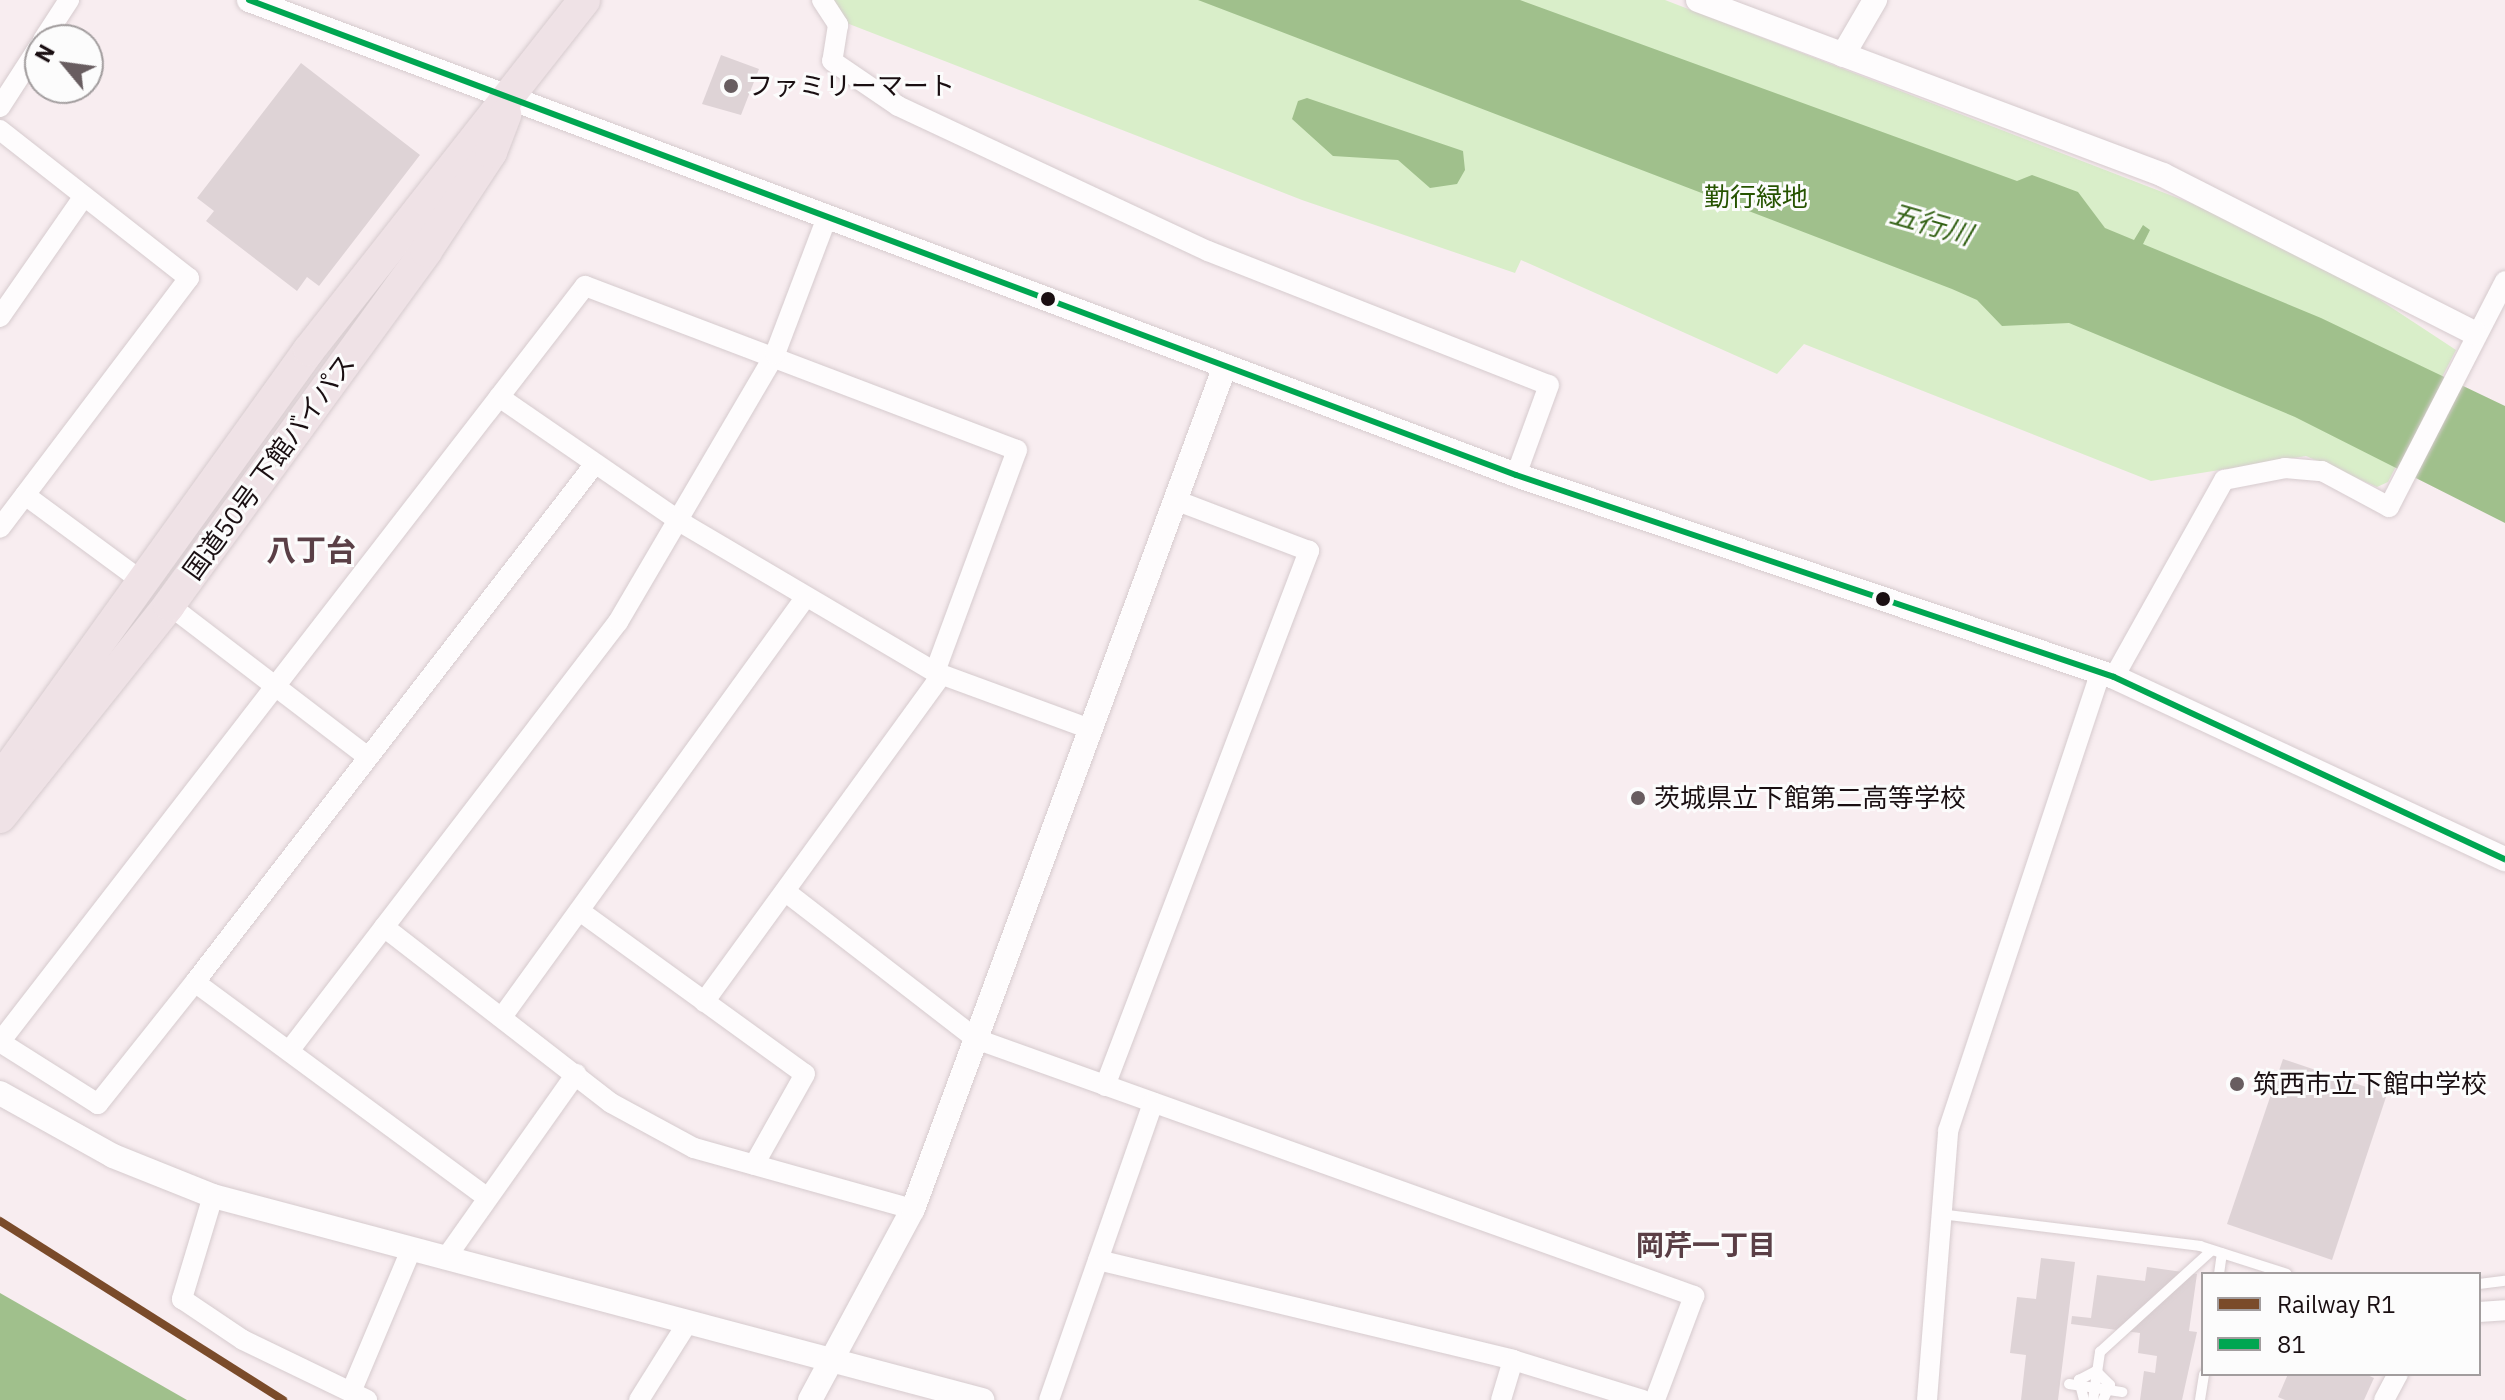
<!DOCTYPE html>
<meta charset="utf-8">
<style>
body{margin:0}
#map{position:relative;width:2505px;height:1400px;overflow:hidden;background:#f8edf0;font-family:"IBM Plex Sans","Noto Sans JP",sans-serif}
div>[style]{position:absolute}
[style*='--x']{left:calc(var(--x)*1px);top:calc(var(--y)*1px);width:calc(var(--w)*1px);rotate:calc(var(--a)*1deg)}
.green>*{inset:0;background:#d9eec9}
.water>*{inset:0;background:#a0c08c}
.building>*{inset:0;background:#ded3d6}
.roads{filter:drop-shadow(0 0 2px #d6cbce) drop-shadow(0 0 2px #d6cbce)}
.service>*{height:10px;margin:-5px;padding:0 5px;transform-origin:5px;border-radius:5px;background:#fefcfd}
.minor>*{height:20px;margin:-10px;padding:0 10px;transform-origin:10px;border-radius:10px;background:#fefcfd}
.tertiary>*{height:24px;margin:-12px;padding:0 12px;transform-origin:12px;border-radius:12px;background:#fefcfd}
.trunk>*{height:32px;margin:-16px;padding:0 16px;transform-origin:16px;border-radius:16px;background:#efe2e6}
.bus-1>*{height:6px;margin:-3px;padding:0 3px;transform-origin:3px;border-radius:3px;background:#00a651}
.rail-1>*{height:8px;margin:-4px;padding:0 4px;transform-origin:4px;border-radius:4px;background:#7a4b2a}
.dots>*{width:22px;height:22px;translate:-50% -50%;box-sizing:border-box;border:4px solid #fcfcfc;border-radius:50%}
span{translate:-50% -50%;white-space:nowrap;text-align:center;line-height:1.15;-webkit-text-stroke:6px #fcfcfc;paint-order:stroke}
.poi-label{font-size:26px;color:#1a0f12}
.left{translate:0 -50%;text-align:left}
.park-label{font-size:26px;color:#265300}
.street-label{font-size:26px;color:#1a0f12}
.water-label{font-size:28px;color:#346216;font-style:italic}
.neighbourhood-label{font-size:28px;color:#5a3f46;font-weight:700}
.quarter-label{font-size:30px;color:#5a3f46;font-weight:700}
.legend{position:absolute;left:2201px;top:1272px;width:280px;height:104px;box-sizing:border-box;background:#fcfcfc;border:2px solid #a29d9e;margin:0;padding:10px 14px;list-style:none;font-size:24px;color:#1a0f12}
.legend li{display:flex;align-items:center;gap:16px;height:40px}
.legend b{width:40px;border:2px solid #a29d9e}
.north{position:absolute;left:24px;top:24px;width:80px;height:80px;box-sizing:border-box;background:#fcfcfc;border:2px solid #a29d9e;border-radius:50%;rotate:299deg;font-size:22px;font-weight:700;line-height:32px;text-align:center;color:#1a0f12}
.north::after{content:'';display:block;margin:auto;width:28px;height:36px;background:#685d60;clip-path:polygon(50% 0,100% 100%,50% 72%,0 100%)}
</style>
<div id="map">
<div class="green">
<i style="clip-path:polygon(831px 0,1665px 0,2214px 212px,2345px 277px,2456px 350px,2388px 482px,2377px 487px,2306px 456px,2151px 481px,1804px 344px,1777px 374px,1521px 260px,1515px 273px,1302px 200px,844px 22px)"></i>
</div>
<div class="water">
<i style="clip-path:polygon(1198px 0,1520px 0,2017px 181px,2032px 175px,2054px 183px,2078px 192px,2105px 228px,2134px 240px,2143px 225px,2150px 230px,2143px 244px,2321px 318px,2505px 406px,2505px 523px,2295px 417px,2069px 323px,2002px 326px,1977px 300px,1952px 289px)"></i>
<i style="clip-path:polygon(1307px 98px,1463px 151px,1465px 170px,1457px 184px,1430px 188px,1398px 160px,1333px 156px,1292px 119px,1298px 101px)"></i>
<i style="clip-path:polygon(0 1293px,187px 1400px,0 1400px)"></i>
</div>
<div class="building">
<i style="clip-path:polygon(721px 55px,759px 69px,741px 115px,702px 104px)"></i>
<i style="clip-path:polygon(301px 63px,420px 155px,319px 286px,307px 277px,297px 291px,206px 221px,214px 211px,197px 198px)"></i>
<i style="clip-path:polygon(2283px 1059px,2387px 1094px,2332px 1260px,2227px 1224px)"></i>
<i style="clip-path:polygon(2041px 1258px,2075px 1262px,2058px 1400px,2021px 1400px,2026px 1355px,2010px 1353px,2017px 1297px,2036px 1299px)"></i>
<i style="clip-path:polygon(2147px 1267px,2197px 1274px,2189px 1331px,2197px 1332px,2182px 1400px,2140px 1400px,2144px 1371px,2155px 1373px,2157px 1356px,2138px 1353px,2140px 1333px,2071px 1324px,2072px 1316px,2091px 1318px,2097px 1275px,2145px 1281px)"></i>
<i style="clip-path:polygon(2288px 1374px,2365px 1374px,2374px 1378px,2364px 1400px,2285px 1400px,2278px 1397px)"></i>
</div>
<div class="roads">
<div class="service">
<i style="--x:1940;--y:1214;--w:262;--a:7"></i>
<i style="--x:2200;--y:1246;--w:91;--a:17.8"></i>
<i style="--x:2219;--y:1274;--w:21;--a:-82"></i>
<i style="--x:2479;--y:1284;--w:26;--a:-7"></i>
<i style="--x:2069;--y:1384;--w:54;--a:8.6"></i>
<i style="--x:2084;--y:1400;--w:21;--a:-104"></i>
<i style="--x:2079;--y:1380;--w:19;--a:-28"></i>
<i style="--x:2096;--y:1371;--w:20;--a:45"></i>
<i style="--x:2110;--y:1385;--w:17;--a:115"></i>
<i style="--x:2093;--y:1400;--w:49;--a:-81.7"></i>
<i style="--x:2100;--y:1352;--w:151;--a:-42.3"></i>
<i style="--x:2200;--y:1400;--w:26;--a:-81"></i>
</div>
<div class="minor">
<i style="--x:822;--y:0;--w:30;--a:57"></i>
<i style="--x:838;--y:25;--w:36;--a:99"></i>
<i style="--x:832;--y:61;--w:80;--a:34.3"></i>
<i style="--x:898;--y:106;--w:342;--a:25.1"></i>
<i style="--x:1208;--y:251;--w:366;--a:21.5"></i>
<i style="--x:1549;--y:385;--w:96;--a:110.1"></i>
<i style="--x:43;--y:40;--w:48;--a:-57"></i>
<i style="--x:0;--y:107;--w:74;--a:-57.2"></i>
<i style="--x:0;--y:130;--w:240;--a:38.1"></i>
<i style="--x:189;--y:278;--w:313;--a:127.1"></i>
<i style="--x:0;--y:317;--w:147;--a:-55.2"></i>
<i style="--x:499;--y:397;--w:222;--a:34.5"></i>
<i style="--x:682;--y:523;--w:294;--a:30.5"></i>
<i style="--x:935;--y:672;--w:165;--a:20.2"></i>
<i style="--x:25;--y:495;--w:142;--a:36.4"></i>
<i style="--x:169;--y:605;--w:250;--a:37.4"></i>
<i style="--x:2114;--y:677;--w:226;--a:-60.8"></i>
<i style="--x:2224;--y:480;--w:62;--a:-11.1"></i>
<i style="--x:2285;--y:468;--w:37;--a:5"></i>
<i style="--x:2322;--y:471;--w:76;--a:28.2"></i>
<i style="--x:2389;--y:507;--w:254;--a:-62.8"></i>
<i style="--x:786;--y:892;--w:240;--a:37.7"></i>
<i style="--x:976;--y:1039;--w:763;--a:19.69"></i>
<i style="--x:1694;--y:1296;--w:111;--a:110.6"></i>
<i style="--x:581;--y:912;--w:276;--a:35.9"></i>
<i style="--x:805;--y:1074;--w:104;--a:119.3"></i>
<i style="--x:384;--y:927;--w:287;--a:37.8"></i>
<i style="--x:611;--y:1103;--w:94;--a:28.5"></i>
<i style="--x:694;--y:1148;--w:227;--a:15.6"></i>
<i style="--x:195;--y:982;--w:156;--a:128.5"></i>
<i style="--x:98;--y:1104;--w:116;--a:-147.7"></i>
<i style="--x:0;--y:1042;--w:956;--a:-52.27"></i>
<i style="--x:585;--y:286;--w:462;--a:20.8"></i>
<i style="--x:1017;--y:450;--w:237;--a:110.3"></i>
<i style="--x:704;--y:1002;--w:403;--a:-54"></i>
<i style="--x:502;--y:1017;--w:517;--a:-54.13"></i>
<i style="--x:289;--y:1051;--w:541;--a:-52.52"></i>
<i style="--x:618;--y:622;--w:311;--a:-59.6"></i>
<i style="--x:775;--y:354;--w:143;--a:-69.2"></i>
<i style="--x:1105;--y:1086;--w:573;--a:-69.13"></i>
<i style="--x:1309;--y:551;--w:143;--a:-159.2"></i>
<i style="--x:213;--y:1196;--w:108;--a:106.8"></i>
<i style="--x:182;--y:1299;--w:73;--a:33.9"></i>
<i style="--x:243;--y:1340;--w:138;--a:25.8"></i>
<i style="--x:485;--y:1196;--w:360;--a:-143.6"></i>
<i style="--x:195;--y:982;--w:653;--a:-52.34"></i>
<i style="--x:445;--y:1259;--w:227;--a:-54.7"></i>
<i style="--x:1098;--y:1260;--w:427;--a:13.5"></i>
<i style="--x:2479;--y:1312;--w:26;--a:-4"></i>
<i style="--x:351;--y:1392;--w:154;--a:-67.1"></i>
<i style="--x:639;--y:1400;--w:92;--a:-57.9"></i>
<i style="--x:1049;--y:1400;--w:315;--a:-70.7"></i>
<i style="--x:1501;--y:1400;--w:42;--a:-73.3"></i>
<i style="--x:1513;--y:1360;--w:136;--a:17.1"></i>
<i style="--x:1927;--y:1400;--w:270;--a:-85.5"></i>
<i style="--x:1948;--y:1131;--w:483;--a:-71.6"></i>
<i style="--x:2384;--y:1400;--w:30;--a:-62"></i>
</div>
<div class="tertiary">
<i style="--x:249;--y:0;--w:1353;--a:20.55"></i>
<i style="--x:1516;--y:475;--w:631;--a:18.66"></i>
<i style="--x:2114;--y:677;--w:431;--a:25"></i>
<i style="--x:1698;--y:0;--w:497;--a:20.6"></i>
<i style="--x:2163;--y:175;--w:349;--a:26.9"></i>
<i style="--x:1843;--y:55;--w:64;--a:-59.8"></i>
<i style="--x:0;--y:1093;--w:129;--a:29.1"></i>
<i style="--x:113;--y:1156;--w:108;--a:21.8"></i>
<i style="--x:213;--y:1196;--w:796;--a:14.86"></i>
<i style="--x:810;--y:1400;--w:217;--a:-61.7"></i>
<i style="--x:913;--y:1209;--w:899;--a:-69.69"></i>
</div>
<div class="trunk">
<i style="--x:0;--y:780;--w:530;--a:-54.3"></i>
<i style="--x:309;--y:350;--w:445;--a:-51.8"></i>
<i style="--x:0;--y:817;--w:271;--a:-51.4"></i>
<i style="--x:169;--y:605;--w:437;--a:-54"></i>
<i style="--x:426;--y:251;--w:118;--a:-56.7"></i>
<i style="--x:491;--y:152;--w:40;--a:-69"></i>
</div>
</div>
<div class="bus-1">
<i style="--x:249;--y:0;--w:1353;--a:20.55"></i>
<i style="--x:1516;--y:475;--w:631;--a:18.66"></i>
<i style="--x:2114;--y:677;--w:431;--a:25"></i>
</div>
<div class="rail-1">
<i style="--x:0;--y:1221;--w:335;--a:32.3"></i>
</div>
<div class="dots">
<i style="left:731px;top:86px;background:#685d60"></i>
<i style="left:1048px;top:299px;background:#1a0f12"></i>
<i style="left:1883px;top:599px;background:#1a0f12"></i>
<i style="left:1638px;top:798px;background:#685d60"></i>
<i style="left:2237px;top:1084px;background:#685d60"></i>
</div>
<div class="poi-label">
<span class="left" style="left:747px;top:86px">ファミリーマート</span>
<span class="left" style="left:1654px;top:798px">茨城県立下館第二高等学校</span>
<span class="left" style="left:2253px;top:1084px">筑西市立下館中学校</span>
</div>
<div class="park-label">
<span style="left:1756px;top:197px">勤行緑地</span>
</div>
<div class="street-label">
<span style="left:269px;top:467px;rotate:-54deg">国道50号 下館バイパス</span>
</div>
<div class="water-label">
<span style="left:1931px;top:224px;rotate:16deg">五行川</span>
</div>
<div class="neighbourhood-label">
<span style="left:1706px;top:1245px">岡芹一丁目</span>
</div>
<div class="quarter-label">
<span style="left:311px;top:550px">八丁台</span>
</div>
<ul class="legend">
<li><b style="height:10px;background:#7a4b2a"></b>Railway R1</li>
<li><b style="height:10px;background:#00a651"></b>81</li>
</ul>
<div class="north">N</div>
</div>
